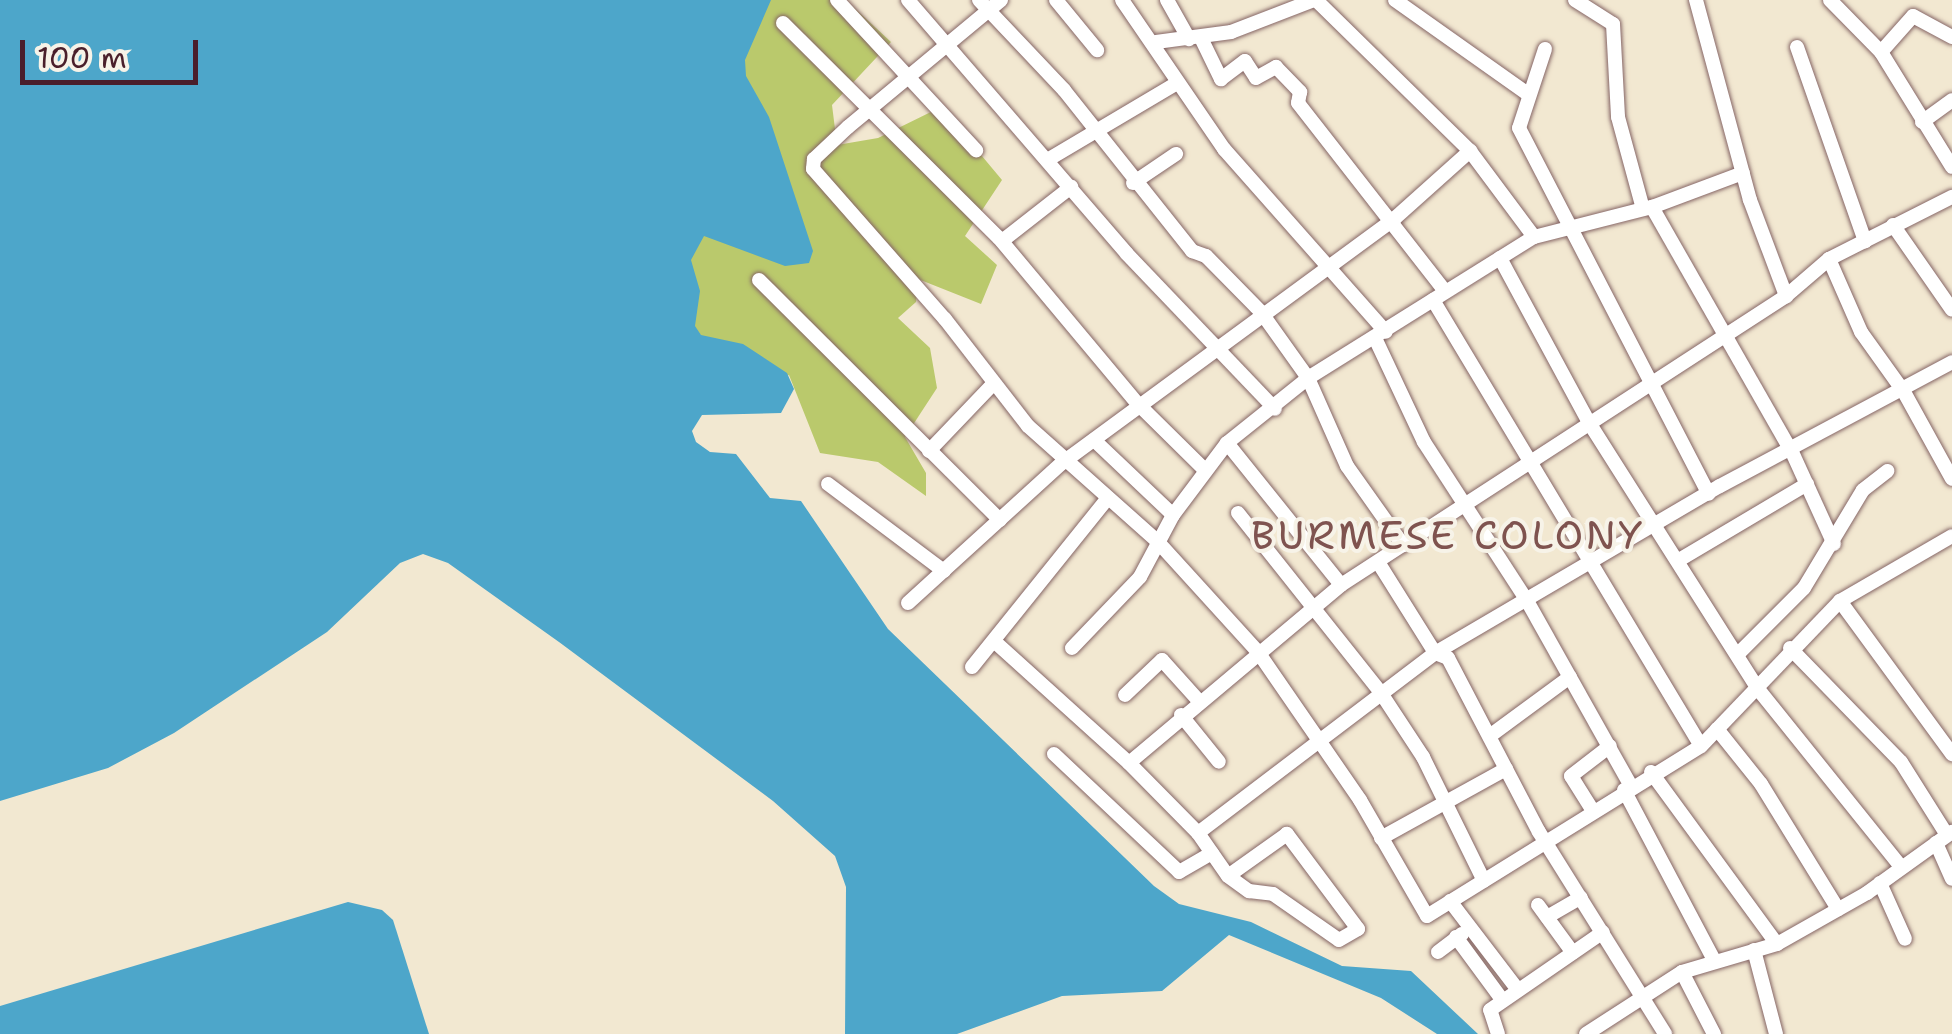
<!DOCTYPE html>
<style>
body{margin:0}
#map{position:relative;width:1952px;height:1034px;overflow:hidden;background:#f2e8d1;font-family:"Shantell Sans",sans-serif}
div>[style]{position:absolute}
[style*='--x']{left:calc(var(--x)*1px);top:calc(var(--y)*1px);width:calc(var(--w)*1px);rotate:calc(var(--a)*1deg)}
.green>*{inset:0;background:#bac96c}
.water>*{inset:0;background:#4da6ca}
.roads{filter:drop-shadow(0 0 2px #856565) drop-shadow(0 0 2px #856565)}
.street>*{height:14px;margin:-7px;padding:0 7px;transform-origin:7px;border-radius:7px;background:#fff}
span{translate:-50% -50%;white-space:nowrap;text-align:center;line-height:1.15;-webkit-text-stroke:8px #f7f3e8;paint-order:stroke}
.neighbourhood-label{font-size:40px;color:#7f534f;letter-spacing:2.5px}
.scale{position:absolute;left:20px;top:40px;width:178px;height:45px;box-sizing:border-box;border:5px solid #4a1f2b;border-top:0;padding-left:12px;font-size:30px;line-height:35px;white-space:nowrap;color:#4a1f2b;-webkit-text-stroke:8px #f7f3e8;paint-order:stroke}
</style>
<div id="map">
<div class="green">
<i style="clip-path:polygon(107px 0,846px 0,891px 42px,832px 105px,837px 145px,878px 138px,941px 107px,1002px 180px,965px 236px,997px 265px,981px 304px,918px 279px,916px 302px,898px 318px,930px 348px,937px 388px,905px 437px,926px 473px,926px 496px,878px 462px,820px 453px,789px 375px,749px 392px)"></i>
</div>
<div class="water">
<i style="clip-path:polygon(0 0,771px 0,745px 60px,746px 76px,769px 117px,813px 251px,809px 263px,785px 266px,704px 236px,691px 260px,700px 291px,695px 326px,701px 335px,743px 344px,787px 373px,794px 389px,781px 413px,702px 415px,692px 431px,696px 442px,710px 452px,736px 454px,770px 498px,801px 501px,888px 629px,1154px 886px,1179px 904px,1251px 922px,1342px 966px,1411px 971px,1478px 1034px,1437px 1034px,1381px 998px,1229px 935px,1162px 991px,1062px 996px,957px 1034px,845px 1034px,846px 887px,835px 856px,773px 801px,559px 642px,448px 563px,423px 554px,400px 563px,327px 632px,174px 733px,108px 768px,0 801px)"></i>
<i style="clip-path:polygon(348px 902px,382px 910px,393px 920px,429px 1034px,0 1034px,0 1006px)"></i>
</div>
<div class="roads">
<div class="street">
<i style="--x:837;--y:0;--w:205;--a:47.2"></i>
<i style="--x:908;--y:0;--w:335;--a:49.2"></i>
<i style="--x:1127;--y:254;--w:214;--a:46.3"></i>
<i style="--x:979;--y:0;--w:124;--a:46.6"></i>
<i style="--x:1064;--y:90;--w:206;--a:51.5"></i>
<i style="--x:1192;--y:251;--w:15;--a:20"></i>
<i style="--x:1206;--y:256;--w:78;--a:45.5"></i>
<i style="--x:1261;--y:312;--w:81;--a:54.5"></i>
<i style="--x:1308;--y:378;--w:96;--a:66.1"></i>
<i style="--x:1347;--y:466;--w:97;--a:54.7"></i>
<i style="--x:1001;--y:0;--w:199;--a:140.3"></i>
<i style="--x:848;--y:127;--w:47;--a:136.7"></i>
<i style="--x:814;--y:159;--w:10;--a:96"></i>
<i style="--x:813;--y:169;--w:200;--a:48.7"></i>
<i style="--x:945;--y:319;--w:135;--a:52.2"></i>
<i style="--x:1028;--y:426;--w:174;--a:41.7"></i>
<i style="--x:1158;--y:542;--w:149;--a:47.7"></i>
<i style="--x:1258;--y:652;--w:180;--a:55.4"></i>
<i style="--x:1360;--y:800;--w:134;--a:60"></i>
<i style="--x:1427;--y:916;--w:322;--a:-31.8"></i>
<i style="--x:1701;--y:746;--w:201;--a:-46.2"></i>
<i style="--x:1840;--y:601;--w:129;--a:-30.1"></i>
<i style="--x:1056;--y:0;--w:65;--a:50.6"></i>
<i style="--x:1122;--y:0;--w:181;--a:55.6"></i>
<i style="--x:1224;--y:149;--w:244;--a:48.5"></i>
<i style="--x:1167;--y:0;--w:45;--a:60.6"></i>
<i style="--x:1316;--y:0;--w:216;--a:44.4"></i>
<i style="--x:1470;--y:151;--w:107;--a:53.3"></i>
<i style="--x:1395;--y:0;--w:164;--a:35.3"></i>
<i style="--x:1575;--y:0;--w:45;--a:32.3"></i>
<i style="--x:1613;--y:24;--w:93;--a:86.9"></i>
<i style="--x:1618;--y:117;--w:95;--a:74.8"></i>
<i style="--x:1696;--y:0;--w:207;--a:74.9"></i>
<i style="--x:1750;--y:200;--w:103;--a:69.4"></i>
<i style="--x:1830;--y:0;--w:73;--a:45.6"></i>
<i style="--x:1881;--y:52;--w:135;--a:58.3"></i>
<i style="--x:783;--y:23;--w:305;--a:44.9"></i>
<i style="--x:999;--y:238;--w:217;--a:50.1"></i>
<i style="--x:1138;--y:404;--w:95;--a:44.6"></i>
<i style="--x:1201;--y:38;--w:46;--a:64"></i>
<i style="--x:1221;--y:79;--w:30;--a:-37"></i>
<i style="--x:1245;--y:61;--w:20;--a:57"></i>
<i style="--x:1256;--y:78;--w:23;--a:-29"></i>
<i style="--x:1276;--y:67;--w:35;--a:46"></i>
<i style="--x:1300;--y:92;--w:11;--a:100"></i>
<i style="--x:1298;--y:103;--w:239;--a:52"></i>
<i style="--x:1156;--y:42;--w:76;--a:-7.6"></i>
<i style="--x:1231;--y:32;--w:89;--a:-21.1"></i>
<i style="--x:1797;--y:47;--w:206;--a:70.7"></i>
<i style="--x:1545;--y:49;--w:83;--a:108.2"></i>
<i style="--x:1519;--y:128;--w:412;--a:62.6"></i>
<i style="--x:1881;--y:52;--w:48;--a:-48.4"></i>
<i style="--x:1913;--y:16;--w:44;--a:28.3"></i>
<i style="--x:1922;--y:122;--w:37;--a:-36"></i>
<i style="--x:1049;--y:159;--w:149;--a:-30.7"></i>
<i style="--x:1133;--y:183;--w:52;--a:-34"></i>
<i style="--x:1652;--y:207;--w:282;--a:60.3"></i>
<i style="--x:1792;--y:452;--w:101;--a:65.5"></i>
<i style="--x:1893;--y:225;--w:103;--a:55.2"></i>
<i style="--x:1002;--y:241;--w:88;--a:-38"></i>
<i style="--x:1500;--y:258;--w:185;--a:61.6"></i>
<i style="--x:1588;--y:421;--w:317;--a:57.6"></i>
<i style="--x:1758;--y:689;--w:228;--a:51.2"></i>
<i style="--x:1829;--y:259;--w:80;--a:66.3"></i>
<i style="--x:1861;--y:332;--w:74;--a:54.4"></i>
<i style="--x:1904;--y:392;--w:99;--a:61.1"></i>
<i style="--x:759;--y:280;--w:340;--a:44.9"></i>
<i style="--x:1433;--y:300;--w:520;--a:59"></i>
<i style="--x:1375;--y:338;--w:115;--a:64.8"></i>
<i style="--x:1424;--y:442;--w:187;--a:57"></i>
<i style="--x:1526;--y:599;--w:212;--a:60.7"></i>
<i style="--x:1094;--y:440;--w:109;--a:43.5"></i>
<i style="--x:1227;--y:443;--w:182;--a:51.2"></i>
<i style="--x:929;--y:451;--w:93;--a:-46.3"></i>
<i style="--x:828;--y:484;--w:145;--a:36.9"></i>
<i style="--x:1238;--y:513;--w:230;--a:51.5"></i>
<i style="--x:1381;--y:693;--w:77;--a:56.7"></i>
<i style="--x:1423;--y:757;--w:138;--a:63.8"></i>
<i style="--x:1679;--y:560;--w:149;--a:-30.7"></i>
<i style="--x:1378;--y:562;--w:107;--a:57.9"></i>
<i style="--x:1435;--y:653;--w:14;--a:21"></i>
<i style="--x:1448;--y:658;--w:196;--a:62.4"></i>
<i style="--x:1539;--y:832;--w:238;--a:58"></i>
<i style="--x:1840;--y:601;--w:190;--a:53.8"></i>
<i style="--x:908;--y:603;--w:208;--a:-42.3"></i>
<i style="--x:1062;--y:463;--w:413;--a:-36.3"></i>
<i style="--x:1395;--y:218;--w:101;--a:-41.8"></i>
<i style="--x:994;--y:641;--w:182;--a:42.1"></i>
<i style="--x:1129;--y:763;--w:98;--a:45.4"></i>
<i style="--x:1198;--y:833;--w:52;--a:55.1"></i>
<i style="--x:1228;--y:876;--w:26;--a:36"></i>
<i style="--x:1249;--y:891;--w:24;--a:7"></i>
<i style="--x:1273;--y:894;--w:80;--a:34.9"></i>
<i style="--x:1339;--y:940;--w:22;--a:-30"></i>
<i style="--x:1358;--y:929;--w:119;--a:-126.8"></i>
<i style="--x:1287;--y:834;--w:72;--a:144.6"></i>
<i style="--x:1072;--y:648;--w:98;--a:-46.2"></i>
<i style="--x:1140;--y:577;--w:70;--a:-62"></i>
<i style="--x:1173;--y:515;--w:90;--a:-53.1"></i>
<i style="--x:1227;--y:443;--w:104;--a:-38.7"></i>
<i style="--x:1308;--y:378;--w:266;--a:-32"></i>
<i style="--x:1534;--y:237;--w:122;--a:-14.3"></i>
<i style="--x:1652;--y:207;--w:97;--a:-20.5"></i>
<i style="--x:1790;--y:648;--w:159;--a:45.8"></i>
<i style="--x:1901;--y:762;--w:86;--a:57.8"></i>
<i style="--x:1738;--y:654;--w:93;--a:-45"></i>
<i style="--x:1804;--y:588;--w:114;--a:-59"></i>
<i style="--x:1863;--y:490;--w:31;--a:-38"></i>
<i style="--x:972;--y:667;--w:217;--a:-51.2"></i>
<i style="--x:1125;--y:695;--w:51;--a:-43.4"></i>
<i style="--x:1162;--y:660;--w:54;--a:48"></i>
<i style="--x:1181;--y:715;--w:60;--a:51"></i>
<i style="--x:1717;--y:729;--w:70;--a:51.3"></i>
<i style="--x:1761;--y:784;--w:147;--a:58.4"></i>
<i style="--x:1491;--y:735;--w:98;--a:-36.3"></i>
<i style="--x:1054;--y:754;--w:172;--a:43.3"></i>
<i style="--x:1179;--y:872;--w:38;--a:-30"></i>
<i style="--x:1129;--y:763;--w:277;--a:-40"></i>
<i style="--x:1341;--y:585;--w:531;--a:-33"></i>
<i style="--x:1786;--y:296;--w:57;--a:-40.7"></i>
<i style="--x:1829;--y:259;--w:138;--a:-26.8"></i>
<i style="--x:1651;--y:772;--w:213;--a:53.8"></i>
<i style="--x:1624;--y:790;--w:192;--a:62.1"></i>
<i style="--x:1593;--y:811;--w:41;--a:-122.2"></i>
<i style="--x:1571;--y:776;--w:49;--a:-37.6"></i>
<i style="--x:1198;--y:833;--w:298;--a:-37.2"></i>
<i style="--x:1435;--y:653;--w:330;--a:-30.4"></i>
<i style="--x:1720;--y:486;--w:263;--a:-28.1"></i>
<i style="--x:1381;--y:838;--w:143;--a:-28.9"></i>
<i style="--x:1936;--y:843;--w:39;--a:66"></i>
<i style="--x:1880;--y:883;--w:61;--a:65.9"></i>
<i style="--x:1450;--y:901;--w:112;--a:52.6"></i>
<i style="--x:1538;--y:905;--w:59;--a:53.9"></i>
<i style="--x:1547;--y:917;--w:39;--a:-30"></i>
<i style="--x:1456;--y:937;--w:79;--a:53.7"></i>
<i style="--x:1754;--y:950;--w:87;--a:75.3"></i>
<i style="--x:1438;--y:952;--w:30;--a:-37"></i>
<i style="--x:1682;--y:972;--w:70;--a:62.7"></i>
<i style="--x:1498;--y:1034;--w:25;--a:-108"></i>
<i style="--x:1490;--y:1010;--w:137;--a:-34.6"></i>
<i style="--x:1586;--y:1034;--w:114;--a:-32.9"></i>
<i style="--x:1682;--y:972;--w:99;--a:-16.4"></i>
<i style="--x:1777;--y:944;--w:103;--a:-29.5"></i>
<i style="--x:1867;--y:893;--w:105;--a:-35.7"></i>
</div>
</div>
<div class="neighbourhood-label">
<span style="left:1448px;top:535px">BURMESE COLONY</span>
</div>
<div class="scale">100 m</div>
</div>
